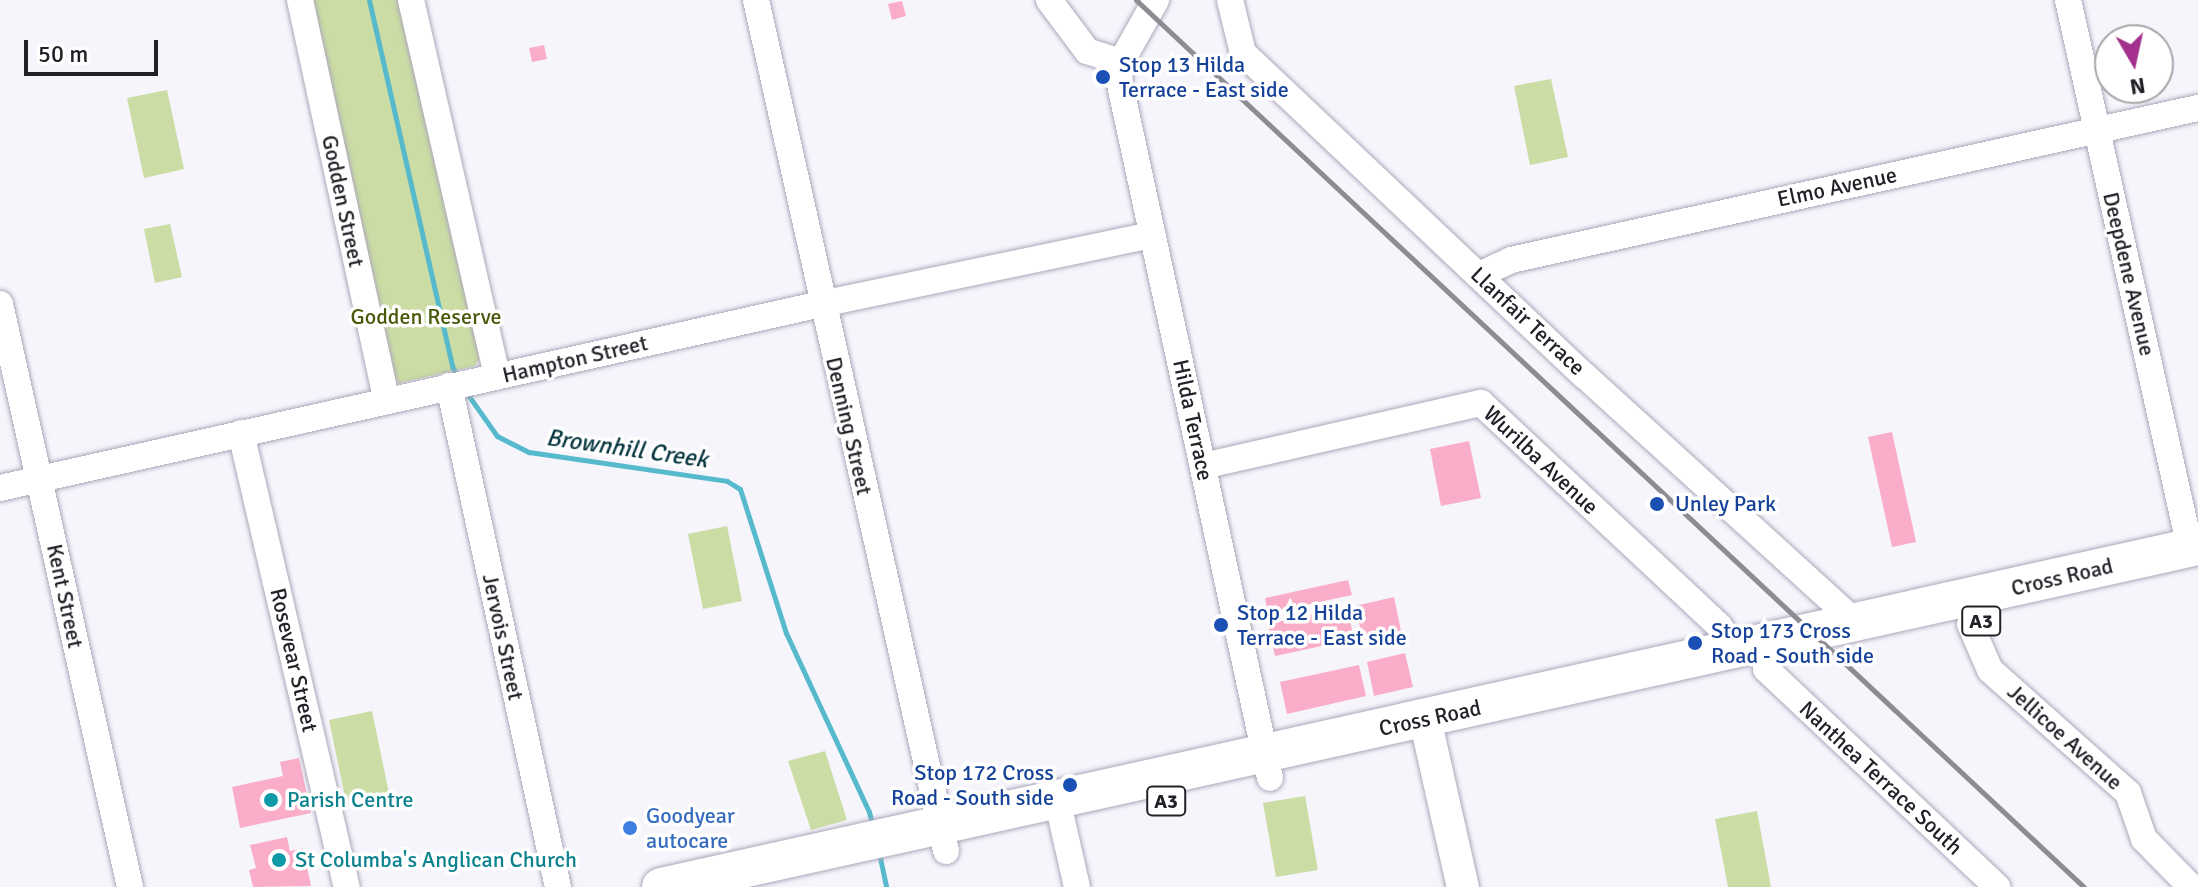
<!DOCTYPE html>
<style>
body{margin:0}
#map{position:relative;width:2198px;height:887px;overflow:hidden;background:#f6f5fc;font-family:Signika,sans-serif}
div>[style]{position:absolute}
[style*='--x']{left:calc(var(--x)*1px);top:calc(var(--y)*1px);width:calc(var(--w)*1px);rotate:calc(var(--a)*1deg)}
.green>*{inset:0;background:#cbdca4}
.stream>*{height:5px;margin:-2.5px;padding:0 2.5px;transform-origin:2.5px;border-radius:2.5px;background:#57b9cc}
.building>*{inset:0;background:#faadc8}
.roads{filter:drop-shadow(0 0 2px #aba8ba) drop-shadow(0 0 2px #aba8ba)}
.minor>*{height:26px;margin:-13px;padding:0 13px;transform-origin:13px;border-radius:13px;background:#fff}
.major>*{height:32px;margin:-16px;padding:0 16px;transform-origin:16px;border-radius:16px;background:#fff}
.highway>*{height:38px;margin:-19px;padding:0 19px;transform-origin:19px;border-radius:19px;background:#fff}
.rail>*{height:5px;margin:-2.5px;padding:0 2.5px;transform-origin:2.5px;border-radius:2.5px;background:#8d8c93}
.dots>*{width:22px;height:22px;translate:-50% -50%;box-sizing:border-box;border:4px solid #fff;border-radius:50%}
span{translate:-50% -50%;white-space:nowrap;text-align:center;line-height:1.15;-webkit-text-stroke:7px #fff;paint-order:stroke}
.shield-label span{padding:2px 6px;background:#fff;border:2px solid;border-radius:6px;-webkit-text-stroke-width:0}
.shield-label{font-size:20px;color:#222128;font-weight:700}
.transit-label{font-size:22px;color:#164399}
.left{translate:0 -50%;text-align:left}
.right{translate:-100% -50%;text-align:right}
.street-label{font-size:22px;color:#222128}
.park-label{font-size:22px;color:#485909}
.culture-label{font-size:22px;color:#0d838f}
.shop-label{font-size:22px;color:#366cbe}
.water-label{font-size:24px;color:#05363e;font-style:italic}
.north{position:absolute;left:2094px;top:24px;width:80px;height:80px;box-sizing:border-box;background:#fff;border:2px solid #a7a6a9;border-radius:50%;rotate:171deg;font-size:22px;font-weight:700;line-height:32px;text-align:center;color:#222128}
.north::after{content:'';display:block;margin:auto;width:28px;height:36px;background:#a3318d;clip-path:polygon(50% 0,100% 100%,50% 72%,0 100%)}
.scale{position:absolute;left:24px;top:40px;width:134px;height:36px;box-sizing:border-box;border:4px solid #222128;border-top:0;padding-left:10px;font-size:24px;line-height:28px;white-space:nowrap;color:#222128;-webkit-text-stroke:6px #fff;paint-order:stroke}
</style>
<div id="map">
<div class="green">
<i style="clip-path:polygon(310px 0,404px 0,482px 354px,475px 366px,400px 383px,391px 378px)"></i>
<i style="clip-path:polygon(1551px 79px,1568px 157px,1530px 165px,1514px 86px)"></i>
<i style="clip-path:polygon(167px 90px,184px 169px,144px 178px,127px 98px)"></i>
<i style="clip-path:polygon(170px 224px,182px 277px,155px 283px,144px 229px)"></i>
<i style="clip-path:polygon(727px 526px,742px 601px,703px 609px,688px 534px)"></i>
<i style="clip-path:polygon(372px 711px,389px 793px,346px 802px,329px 720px)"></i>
<i style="clip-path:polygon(825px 751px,847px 820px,811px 830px,788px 761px)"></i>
<i style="clip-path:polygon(1305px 796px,1318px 870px,1276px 877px,1263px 803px)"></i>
<i style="clip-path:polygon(1757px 811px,1771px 887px,1728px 887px,1715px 819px)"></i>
</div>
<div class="stream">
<i style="--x:369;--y:0;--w:375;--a:77.2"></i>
<i style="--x:452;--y:366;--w:11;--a:63"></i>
<i style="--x:466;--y:392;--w:54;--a:54.8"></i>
<i style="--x:497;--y:436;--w:36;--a:27"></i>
<i style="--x:529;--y:452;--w:200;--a:8.3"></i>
<i style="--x:727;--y:481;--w:15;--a:32"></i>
<i style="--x:740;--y:489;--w:151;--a:72.3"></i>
<i style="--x:786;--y:633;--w:197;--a:65.1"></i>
<i style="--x:869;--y:812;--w:16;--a:75"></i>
<i style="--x:879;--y:853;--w:35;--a:78"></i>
</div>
<div class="building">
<i style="clip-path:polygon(902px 1px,906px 16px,892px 20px,888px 4px)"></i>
<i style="clip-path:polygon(544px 45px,547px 59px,532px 62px,529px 48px)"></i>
<i style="clip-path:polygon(1892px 432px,1916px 542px,1892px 547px,1868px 437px)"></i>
<i style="clip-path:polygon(1469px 441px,1481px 498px,1441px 506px,1430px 449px)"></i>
<i style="clip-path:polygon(1348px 580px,1352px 595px,1268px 613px,1265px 598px)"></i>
<i style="clip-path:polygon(1394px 597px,1401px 631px,1363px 640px,1355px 606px)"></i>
<i style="clip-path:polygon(1347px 607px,1354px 639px,1275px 656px,1268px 624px)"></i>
<i style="clip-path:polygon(1405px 653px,1413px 687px,1374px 696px,1367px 662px)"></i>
<i style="clip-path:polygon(1359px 665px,1366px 696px,1287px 714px,1280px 682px)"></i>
<i style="clip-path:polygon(299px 758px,311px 813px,240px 828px,232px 787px,283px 776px,280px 762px)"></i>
<i style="clip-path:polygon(287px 837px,290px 851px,303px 848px,311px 886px,253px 887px,249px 870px,256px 868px,250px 845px)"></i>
</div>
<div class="roads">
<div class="minor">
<i style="--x:300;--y:0;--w:410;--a:77.8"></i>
<i style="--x:411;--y:0;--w:386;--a:77.1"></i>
<i style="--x:756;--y:0;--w:872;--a:77.41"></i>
<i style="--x:1049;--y:0;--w:64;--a:53.3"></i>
<i style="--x:1087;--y:51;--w:36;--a:18"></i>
<i style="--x:1156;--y:0;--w:71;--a:119.4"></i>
<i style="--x:1121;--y:62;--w:18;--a:96"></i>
<i style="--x:1119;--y:80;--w:714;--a:77.79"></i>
<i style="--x:1230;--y:0;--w:55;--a:76.2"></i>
<i style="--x:1243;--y:53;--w:470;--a:43.4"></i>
<i style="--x:1585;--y:376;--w:367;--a:42.3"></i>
<i style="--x:2068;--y:0;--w:561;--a:77.45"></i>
<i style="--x:1479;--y:275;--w:35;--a:-25"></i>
<i style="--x:1511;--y:260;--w:704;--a:-12.48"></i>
<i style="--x:0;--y:304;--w:597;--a:77.43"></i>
<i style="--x:449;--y:386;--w:513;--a:77.73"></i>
<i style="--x:241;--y:433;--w:466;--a:76.9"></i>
<i style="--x:1203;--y:466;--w:285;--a:-12.8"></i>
<i style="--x:1481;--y:403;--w:326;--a:43.1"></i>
<i style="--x:1719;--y:626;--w:15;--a:53"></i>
<i style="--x:1728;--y:638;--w:13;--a:77"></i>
<i style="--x:0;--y:488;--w:841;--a:-12.63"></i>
<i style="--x:821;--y:304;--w:338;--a:-11.8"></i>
<i style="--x:1970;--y:624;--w:50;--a:66.5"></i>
<i style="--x:1990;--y:670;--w:185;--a:41.7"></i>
<i style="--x:2128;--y:793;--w:49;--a:70.8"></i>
<i style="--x:2144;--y:839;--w:67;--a:45.6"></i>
<i style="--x:1766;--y:669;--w:318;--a:43.3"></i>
<i style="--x:1057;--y:799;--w:90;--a:77.2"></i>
</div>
<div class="major">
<i style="--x:1425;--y:719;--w:172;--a:77.3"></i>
</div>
<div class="highway">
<i style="--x:661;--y:887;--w:1574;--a:-12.51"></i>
</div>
</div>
<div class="rail">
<i style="--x:1136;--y:0;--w:1298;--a:43.1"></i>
</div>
<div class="dots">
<i style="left:1103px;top:77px;background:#1a4fb4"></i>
<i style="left:1657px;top:504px;background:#1a4fb4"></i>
<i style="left:1221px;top:625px;background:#1a4fb4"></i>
<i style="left:1695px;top:643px;background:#1a4fb4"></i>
<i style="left:1070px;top:785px;background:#1a4fb4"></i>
<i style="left:271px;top:800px;background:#0f9aa8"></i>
<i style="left:630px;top:828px;background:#3f7fe0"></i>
<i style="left:279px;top:860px;background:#0f9aa8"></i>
</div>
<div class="shield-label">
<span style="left:1981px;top:621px">A3</span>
<span style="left:1166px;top:801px">A3</span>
</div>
<div class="transit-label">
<span class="left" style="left:1119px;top:77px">Stop 13 Hilda<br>Terrace - East side</span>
<span class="left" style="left:1675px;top:504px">Unley Park</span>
<span class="left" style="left:1237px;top:625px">Stop 12 Hilda<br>Terrace - East side</span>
<span class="left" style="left:1711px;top:643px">Stop 173 Cross<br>Road - South side</span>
<span class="right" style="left:1054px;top:785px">Stop 172 Cross<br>Road - South side</span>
</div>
<div class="street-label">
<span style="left:1837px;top:187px;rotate:-12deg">Elmo Avenue</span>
<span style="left:343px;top:201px;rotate:78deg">Godden Street</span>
<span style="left:2129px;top:274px;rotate:77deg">Deepdene Avenue</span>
<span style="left:1528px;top:321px;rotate:43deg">Llanfair Terrace</span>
<span style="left:575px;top:359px;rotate:-13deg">Hampton Street</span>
<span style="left:1193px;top:420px;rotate:78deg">Hilda Terrace</span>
<span style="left:849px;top:426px;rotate:77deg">Denning Street</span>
<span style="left:1541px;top:460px;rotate:43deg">Wurilba Avenue</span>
<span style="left:2062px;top:577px;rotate:-13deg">Cross Road</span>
<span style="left:65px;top:596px;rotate:78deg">Kent Street</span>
<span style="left:503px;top:637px;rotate:78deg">Jervois Street</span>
<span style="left:294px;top:660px;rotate:77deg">Rosevear Street</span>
<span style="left:1430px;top:718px;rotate:-12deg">Cross Road</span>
<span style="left:2065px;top:737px;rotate:42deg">Jellicoe Avenue</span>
<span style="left:1881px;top:778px;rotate:43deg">Nanthea Terrace South</span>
</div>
<div class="park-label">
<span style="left:426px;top:317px">Godden Reserve</span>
</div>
<div class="culture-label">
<span class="left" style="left:287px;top:800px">Parish Centre</span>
<span class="left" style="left:295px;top:860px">St Columba's Anglican Church</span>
</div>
<div class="shop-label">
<span class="left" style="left:646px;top:828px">Goodyear<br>autocare</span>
</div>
<div class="water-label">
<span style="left:627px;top:449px;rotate:8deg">Brownhill Creek</span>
</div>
<div class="north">N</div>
<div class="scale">50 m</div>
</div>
